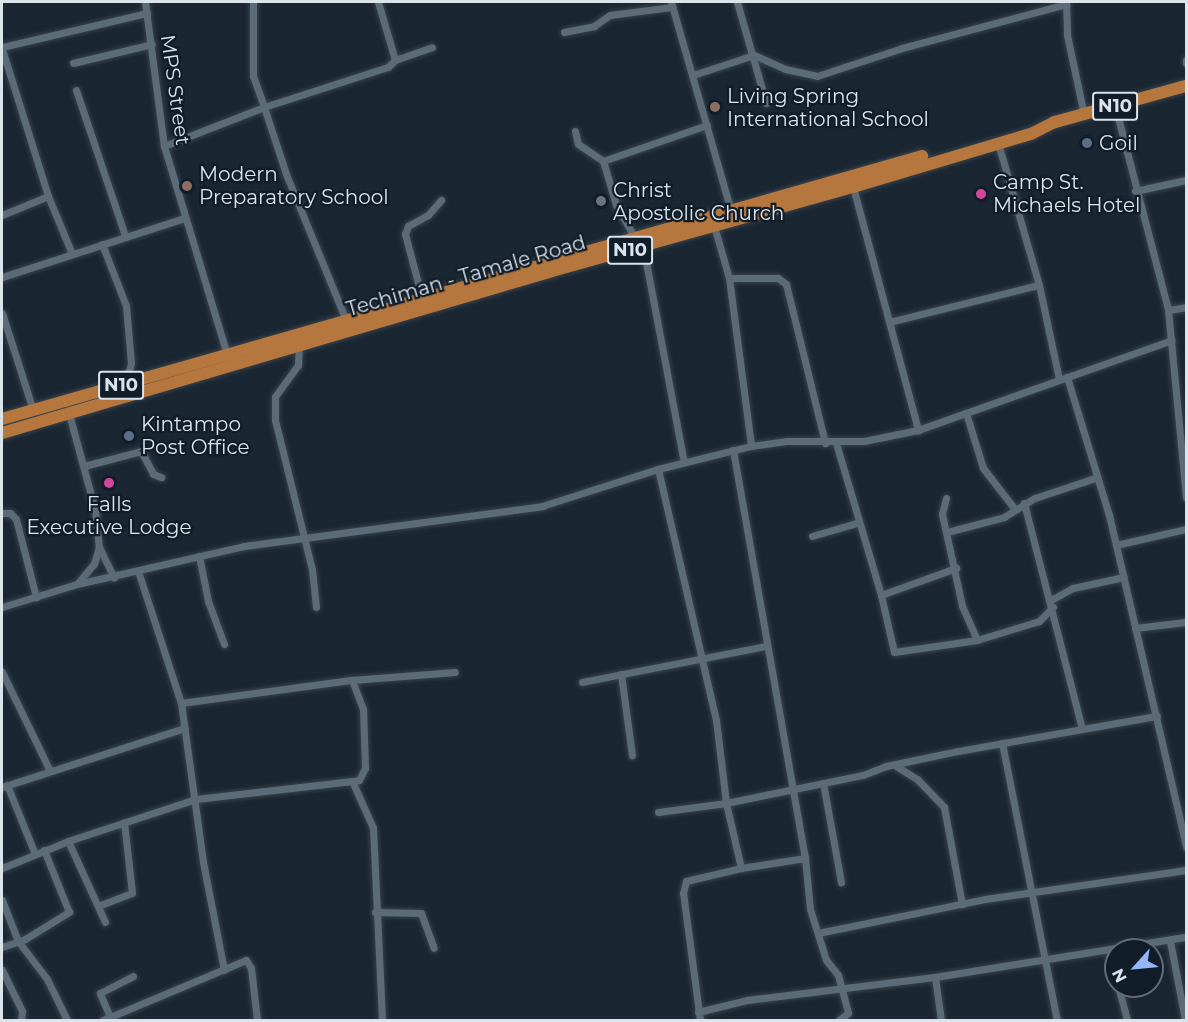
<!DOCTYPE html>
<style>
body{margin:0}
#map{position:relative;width:1188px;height:1022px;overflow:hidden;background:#1a2732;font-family:Montserrat,sans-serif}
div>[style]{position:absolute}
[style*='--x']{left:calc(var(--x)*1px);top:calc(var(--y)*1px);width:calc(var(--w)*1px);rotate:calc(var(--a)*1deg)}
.roads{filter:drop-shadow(0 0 2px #38424c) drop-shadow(0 0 2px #38424c)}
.minor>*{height:7px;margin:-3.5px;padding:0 3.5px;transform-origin:3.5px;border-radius:3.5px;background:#5c6b78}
.trunk>*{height:12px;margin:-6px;padding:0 6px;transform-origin:6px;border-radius:6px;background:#b6773e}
.dots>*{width:16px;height:16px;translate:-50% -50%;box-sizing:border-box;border:3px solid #111d28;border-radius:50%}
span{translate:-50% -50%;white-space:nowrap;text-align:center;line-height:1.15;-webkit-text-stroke:4.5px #111d28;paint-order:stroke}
.shield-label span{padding:2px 4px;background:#111d28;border:2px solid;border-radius:4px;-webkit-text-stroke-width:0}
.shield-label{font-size:18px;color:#dbe3eb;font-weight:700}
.street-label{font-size:20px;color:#dbe3eb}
.poi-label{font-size:20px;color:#dbe3eb}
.left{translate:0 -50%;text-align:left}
.frame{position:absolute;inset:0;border:3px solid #dbe3eb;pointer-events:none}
.north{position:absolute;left:1104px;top:938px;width:60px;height:60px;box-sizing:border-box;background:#111d28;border:2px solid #626c76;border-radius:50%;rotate:243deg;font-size:16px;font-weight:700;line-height:24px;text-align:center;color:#dbe3eb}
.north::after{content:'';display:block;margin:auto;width:21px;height:27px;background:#95b6fd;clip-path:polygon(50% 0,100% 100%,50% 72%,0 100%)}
</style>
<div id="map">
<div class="roads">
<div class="minor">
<i style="--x:145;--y:2;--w:145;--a:82.5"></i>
<i style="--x:164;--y:146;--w:218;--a:73.2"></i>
<i style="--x:253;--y:2;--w:74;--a:90"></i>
<i style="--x:253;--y:76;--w:33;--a:70"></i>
<i style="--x:264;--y:107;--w:130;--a:-17.9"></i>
<i style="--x:388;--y:67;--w:10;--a:-45"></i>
<i style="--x:395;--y:60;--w:60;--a:-106.3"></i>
<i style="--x:671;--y:2;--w:217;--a:74"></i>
<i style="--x:737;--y:2;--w:105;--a:74"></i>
<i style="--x:1066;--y:2;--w:33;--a:88"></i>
<i style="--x:1067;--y:35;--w:82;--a:78"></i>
<i style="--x:564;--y:32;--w:31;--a:-11"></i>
<i style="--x:594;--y:26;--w:19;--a:-35"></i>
<i style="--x:610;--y:15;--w:63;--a:-7.4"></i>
<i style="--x:2;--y:47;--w:149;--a:-13.2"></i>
<i style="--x:2;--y:49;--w:154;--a:72.6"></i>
<i style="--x:48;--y:196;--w:63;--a:67.5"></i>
<i style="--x:395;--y:60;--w:39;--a:-19"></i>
<i style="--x:1186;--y:60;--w:3;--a:90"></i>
<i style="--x:73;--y:63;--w:81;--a:-13.5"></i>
<i style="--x:693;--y:75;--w:64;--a:-18.2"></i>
<i style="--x:754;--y:55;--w:34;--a:24"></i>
<i style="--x:785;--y:69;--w:33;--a:12"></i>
<i style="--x:817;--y:76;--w:89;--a:-18.2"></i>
<i style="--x:902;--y:48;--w:170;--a:-15"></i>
<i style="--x:76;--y:90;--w:154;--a:71.4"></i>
<i style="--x:1115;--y:106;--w:211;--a:75.4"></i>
<i style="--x:1168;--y:310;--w:188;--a:84.5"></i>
<i style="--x:575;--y:131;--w:13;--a:77"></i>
<i style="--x:578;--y:144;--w:30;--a:34"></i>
<i style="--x:603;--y:161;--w:46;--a:73.5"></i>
<i style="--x:616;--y:205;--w:38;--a:60"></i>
<i style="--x:998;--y:143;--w:148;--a:73.9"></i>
<i style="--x:1039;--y:285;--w:96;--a:78"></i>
<i style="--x:164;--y:146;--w:107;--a:-21.3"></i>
<i style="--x:264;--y:107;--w:71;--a:71.8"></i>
<i style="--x:286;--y:174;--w:158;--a:67.7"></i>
<i style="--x:603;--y:161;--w:110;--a:-19.1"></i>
<i style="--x:853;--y:187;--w:252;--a:75"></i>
<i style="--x:1135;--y:191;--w:52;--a:-12.2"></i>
<i style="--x:2;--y:215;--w:50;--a:-22.4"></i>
<i style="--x:714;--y:226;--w:54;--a:73.9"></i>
<i style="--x:729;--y:278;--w:169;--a:82.5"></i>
<i style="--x:102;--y:244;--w:66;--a:68.8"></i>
<i style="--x:126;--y:306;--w:57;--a:85"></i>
<i style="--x:131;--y:363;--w:8;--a:104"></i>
<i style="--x:129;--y:371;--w:16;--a:135"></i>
<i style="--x:643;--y:246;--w:220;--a:79.3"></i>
<i style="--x:2;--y:277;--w:192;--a:-17.9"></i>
<i style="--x:729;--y:278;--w:49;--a:0"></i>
<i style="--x:778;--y:278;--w:10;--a:37"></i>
<i style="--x:786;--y:284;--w:164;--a:76.2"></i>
<i style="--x:422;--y:298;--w:66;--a:-104.9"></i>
<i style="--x:405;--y:234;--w:9;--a:-69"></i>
<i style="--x:408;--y:226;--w:23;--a:-29"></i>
<i style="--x:428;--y:215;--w:20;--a:-49"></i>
<i style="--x:1168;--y:310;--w:18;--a:-9"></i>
<i style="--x:2;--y:313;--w:102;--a:72.3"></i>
<i style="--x:889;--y:322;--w:154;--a:-13.9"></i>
<i style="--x:299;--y:345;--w:20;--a:93"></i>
<i style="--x:298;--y:365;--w:39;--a:126"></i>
<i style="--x:275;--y:397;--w:23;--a:90"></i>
<i style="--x:275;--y:420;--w:154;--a:76.1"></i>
<i style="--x:312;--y:569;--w:38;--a:84"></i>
<i style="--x:1067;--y:377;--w:144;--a:73.1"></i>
<i style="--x:1109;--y:515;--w:341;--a:76.9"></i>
<i style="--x:966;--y:413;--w:58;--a:72.8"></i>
<i style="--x:983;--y:468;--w:51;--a:52.2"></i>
<i style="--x:69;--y:414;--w:99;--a:74.8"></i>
<i style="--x:95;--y:510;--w:37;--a:84"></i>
<i style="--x:99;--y:547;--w:34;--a:64"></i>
<i style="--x:836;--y:443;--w:159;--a:73.5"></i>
<i style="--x:881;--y:595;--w:58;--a:77.2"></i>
<i style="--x:894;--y:652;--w:84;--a:-8.2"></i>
<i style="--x:977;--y:640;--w:65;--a:-17"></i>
<i style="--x:1039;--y:621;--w:20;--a:-45"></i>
<i style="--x:733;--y:450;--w:414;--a:80"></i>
<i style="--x:805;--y:858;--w:51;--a:84.4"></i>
<i style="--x:810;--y:909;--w:53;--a:72.6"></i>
<i style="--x:826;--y:960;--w:19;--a:51"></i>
<i style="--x:838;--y:975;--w:39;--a:75"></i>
<i style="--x:848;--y:1013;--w:11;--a:142"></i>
<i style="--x:84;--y:466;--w:59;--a:-14.7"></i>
<i style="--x:141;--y:451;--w:26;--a:62"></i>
<i style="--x:153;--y:474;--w:9;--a:21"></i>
<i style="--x:658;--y:469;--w:258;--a:77"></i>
<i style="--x:716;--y:720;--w:84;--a:83.1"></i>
<i style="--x:726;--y:803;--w:67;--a:77"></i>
<i style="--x:741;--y:868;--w:65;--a:-8.9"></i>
<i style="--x:946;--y:498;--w:16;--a:104"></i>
<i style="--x:942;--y:514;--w:94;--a:77.7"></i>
<i style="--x:962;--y:606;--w:37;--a:66"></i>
<i style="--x:1024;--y:503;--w:233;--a:75.6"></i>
<i style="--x:2;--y:513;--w:8;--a:0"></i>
<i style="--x:10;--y:513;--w:8;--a:45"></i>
<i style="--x:16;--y:519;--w:81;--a:75.6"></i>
<i style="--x:947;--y:532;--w:59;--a:-14.7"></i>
<i style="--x:1004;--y:517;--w:36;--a:-32"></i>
<i style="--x:1035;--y:498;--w:66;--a:-18.4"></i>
<i style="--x:812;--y:536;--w:47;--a:-16.1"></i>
<i style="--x:1116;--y:545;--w:72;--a:-12.9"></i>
<i style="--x:199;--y:556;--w:46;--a:78.7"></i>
<i style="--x:208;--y:601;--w:46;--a:69.6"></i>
<i style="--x:138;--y:571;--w:139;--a:72"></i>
<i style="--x:181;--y:703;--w:161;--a:82.1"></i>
<i style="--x:203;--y:862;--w:110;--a:79"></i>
<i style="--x:77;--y:584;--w:26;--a:-50"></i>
<i style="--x:94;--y:564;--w:18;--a:-74"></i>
<i style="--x:881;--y:595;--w:80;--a:-19.8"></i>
<i style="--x:1051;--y:600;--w:25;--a:-29"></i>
<i style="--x:1073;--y:588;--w:52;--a:-12.2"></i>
<i style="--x:2;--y:607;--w:78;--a:-17"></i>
<i style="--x:77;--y:584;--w:171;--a:-12.8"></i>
<i style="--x:244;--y:546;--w:301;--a:-7.6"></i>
<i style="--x:542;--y:506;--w:122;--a:-17.7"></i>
<i style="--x:658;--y:469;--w:96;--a:-13.9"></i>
<i style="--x:751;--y:446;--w:35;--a:-8"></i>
<i style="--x:786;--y:441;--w:78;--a:0"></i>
<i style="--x:864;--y:441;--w:55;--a:-11.5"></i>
<i style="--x:918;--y:430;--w:269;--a:-19.5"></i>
<i style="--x:1135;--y:628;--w:51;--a:-6.7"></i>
<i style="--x:2;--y:672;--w:110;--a:64.1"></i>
<i style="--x:621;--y:674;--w:82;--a:82.3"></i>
<i style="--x:582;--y:682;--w:187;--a:-11.1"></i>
<i style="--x:181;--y:703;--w:173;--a:-7.7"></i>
<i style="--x:352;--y:680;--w:103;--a:-4.4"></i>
<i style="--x:1002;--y:743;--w:282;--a:78.8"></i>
<i style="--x:896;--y:766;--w:25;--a:32"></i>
<i style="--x:917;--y:779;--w:39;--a:46"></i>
<i style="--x:944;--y:807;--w:99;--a:79.5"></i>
<i style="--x:353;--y:783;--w:49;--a:66"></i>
<i style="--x:373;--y:828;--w:192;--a:87.3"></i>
<i style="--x:823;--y:783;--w:101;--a:79.7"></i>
<i style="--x:7;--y:785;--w:74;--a:67.9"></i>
<i style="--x:2;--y:787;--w:192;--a:-17.9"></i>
<i style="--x:658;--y:812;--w:69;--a:-7.5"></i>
<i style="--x:726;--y:803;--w:140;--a:-11.6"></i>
<i style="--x:863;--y:775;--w:25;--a:-21"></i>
<i style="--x:886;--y:766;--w:74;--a:-11.8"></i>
<i style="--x:958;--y:751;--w:202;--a:-10"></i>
<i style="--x:68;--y:841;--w:89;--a:65.4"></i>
<i style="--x:2;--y:868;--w:71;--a:-22.2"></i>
<i style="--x:68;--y:841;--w:135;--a:-18.2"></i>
<i style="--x:196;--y:799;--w:164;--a:-6.6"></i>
<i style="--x:359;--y:780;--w:13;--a:-63"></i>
<i style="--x:365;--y:768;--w:59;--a:-91.9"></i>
<i style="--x:363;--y:709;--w:31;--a:-111"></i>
<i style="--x:2;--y:900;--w:44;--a:68.7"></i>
<i style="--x:18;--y:941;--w:48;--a:52.7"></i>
<i style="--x:47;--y:979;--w:46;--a:64"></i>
<i style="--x:98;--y:906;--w:36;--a:-21"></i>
<i style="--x:132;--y:893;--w:71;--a:-96.4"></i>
<i style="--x:375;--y:912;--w:46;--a:1.2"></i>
<i style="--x:421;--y:913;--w:37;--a:70"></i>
<i style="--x:818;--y:933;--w:170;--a:-11.5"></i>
<i style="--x:985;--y:899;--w:203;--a:-8.2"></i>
<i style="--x:1170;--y:941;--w:80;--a:79.2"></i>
<i style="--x:2;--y:947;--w:24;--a:-19"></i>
<i style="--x:25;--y:939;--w:52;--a:-31.5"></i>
<i style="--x:69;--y:912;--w:67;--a:-112"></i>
<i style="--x:1109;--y:950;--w:30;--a:76"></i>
<i style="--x:2;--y:970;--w:46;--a:64"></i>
<i style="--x:22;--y:1011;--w:9;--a:96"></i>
<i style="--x:935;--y:977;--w:43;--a:82.1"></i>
<i style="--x:1118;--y:986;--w:35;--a:75"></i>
<i style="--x:698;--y:1012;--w:50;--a:-13.8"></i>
<i style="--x:747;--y:1000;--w:189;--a:-7"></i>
<i style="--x:935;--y:977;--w:254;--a:-9.1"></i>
<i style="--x:110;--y:1017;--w:26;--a:-113"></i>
<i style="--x:100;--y:993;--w:37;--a:-27"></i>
<i style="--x:103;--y:1020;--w:155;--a:-22.8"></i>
<i style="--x:246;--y:960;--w:9;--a:58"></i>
<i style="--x:251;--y:968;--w:52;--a:83.4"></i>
<i style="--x:700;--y:1020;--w:128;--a:-97.6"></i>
<i style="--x:683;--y:893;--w:12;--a:-76"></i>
<i style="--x:686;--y:881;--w:57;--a:-13.3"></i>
</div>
<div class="trunk">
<i style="--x:2;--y:419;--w:957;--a:-15.95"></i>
<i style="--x:2;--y:433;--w:573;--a:-16.41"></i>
<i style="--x:552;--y:271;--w:313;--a:-15.6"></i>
<i style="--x:853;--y:187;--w:186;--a:-16.6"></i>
<i style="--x:1031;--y:134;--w:27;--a:-27"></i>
<i style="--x:1055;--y:122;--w:136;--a:-15.4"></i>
</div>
</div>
<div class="dots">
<i style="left:715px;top:107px;background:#8d6e63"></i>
<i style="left:1087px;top:143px;background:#5c6f8a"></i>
<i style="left:187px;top:186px;background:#8d6e63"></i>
<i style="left:981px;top:194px;background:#d1479c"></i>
<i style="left:601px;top:201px;background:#6b7280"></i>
<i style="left:129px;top:436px;background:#5c6f8a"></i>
<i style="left:109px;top:483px;background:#d1479c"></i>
</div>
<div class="shield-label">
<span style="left:1115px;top:106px">N10</span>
<span style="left:630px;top:250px">N10</span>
<span style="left:121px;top:385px">N10</span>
</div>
<div class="street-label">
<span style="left:175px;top:90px;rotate:82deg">MPS Street</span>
<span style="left:466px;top:276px;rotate:-16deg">Techiman - Tamale Road</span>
</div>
<div class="poi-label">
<span class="left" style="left:727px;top:108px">Living Spring<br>International School</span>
<span class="left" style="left:1099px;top:143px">Goil</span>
<span class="left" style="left:199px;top:186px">Modern<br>Preparatory School</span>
<span class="left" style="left:993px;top:194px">Camp St.<br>Michaels Hotel</span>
<span class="left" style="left:613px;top:202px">Christ<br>Apostolic Church</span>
<span class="left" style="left:141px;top:436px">Kintampo<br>Post Office</span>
<span style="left:109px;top:516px">Falls<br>Executive Lodge</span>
</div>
<div class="frame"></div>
<div class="north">N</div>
</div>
